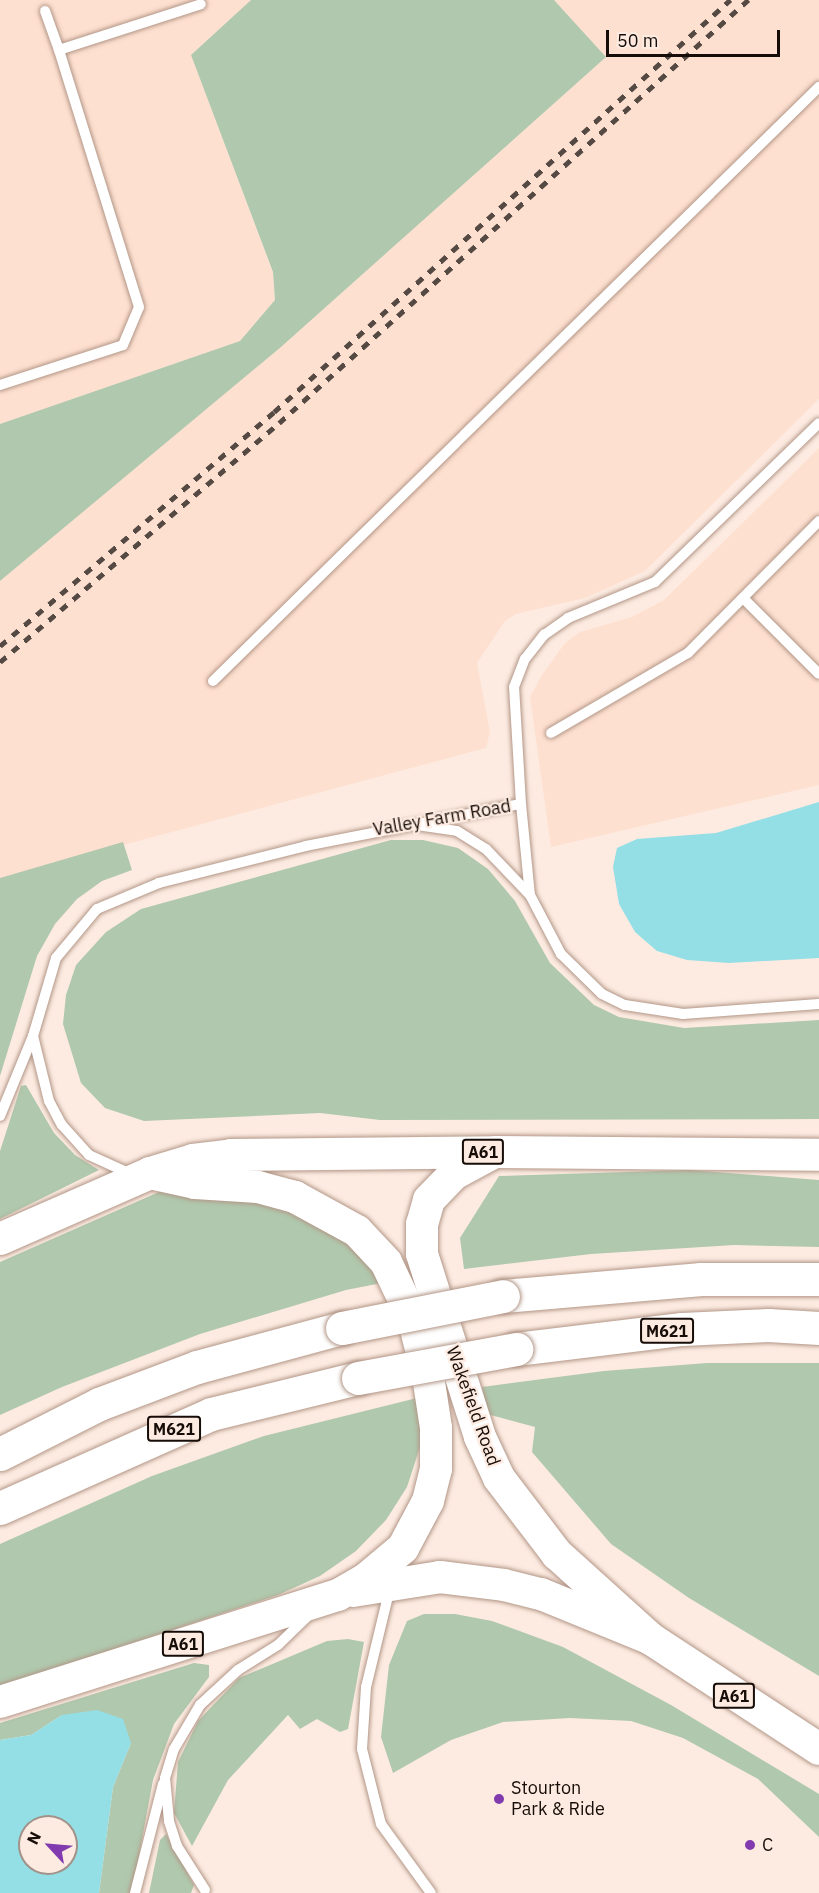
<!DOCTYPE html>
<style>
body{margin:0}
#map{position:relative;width:819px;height:1893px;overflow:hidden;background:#fdebe1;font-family:"IBM Plex Sans",sans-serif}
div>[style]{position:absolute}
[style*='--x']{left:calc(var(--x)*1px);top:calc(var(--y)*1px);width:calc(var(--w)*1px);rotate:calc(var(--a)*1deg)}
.built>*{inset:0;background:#fee0d0}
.green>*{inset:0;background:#b0c8ad}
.water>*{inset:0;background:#94dfe5}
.roads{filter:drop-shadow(0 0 2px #b29687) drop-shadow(0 0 2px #b29687)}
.service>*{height:10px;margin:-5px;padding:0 5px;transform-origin:5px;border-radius:5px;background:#fff}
.primary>*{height:32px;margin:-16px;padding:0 16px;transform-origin:16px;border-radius:16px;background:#fff}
.motorway>*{height:33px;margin:-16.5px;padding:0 16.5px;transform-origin:16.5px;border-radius:16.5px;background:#fff}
.rail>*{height:4.5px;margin-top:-2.25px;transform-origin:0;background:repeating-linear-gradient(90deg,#554943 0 8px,transparent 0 16px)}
.bridges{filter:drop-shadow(0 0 2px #b29687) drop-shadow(0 0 2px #b29687)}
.motorway-bridge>*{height:33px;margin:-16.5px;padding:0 16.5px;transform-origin:16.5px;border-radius:16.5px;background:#fff}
.dots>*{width:16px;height:16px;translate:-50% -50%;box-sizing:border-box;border:3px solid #fdebe1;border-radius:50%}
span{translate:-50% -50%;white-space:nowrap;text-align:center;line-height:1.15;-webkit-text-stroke:4.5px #fdebe1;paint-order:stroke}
.shield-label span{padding:2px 4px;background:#fdebe1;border:2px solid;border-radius:4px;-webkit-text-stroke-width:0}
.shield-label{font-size:16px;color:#170d08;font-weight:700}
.street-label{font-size:18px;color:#170d08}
.poi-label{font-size:18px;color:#170d08}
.left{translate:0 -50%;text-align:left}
.north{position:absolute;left:18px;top:1815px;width:60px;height:60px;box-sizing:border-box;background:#fdebe1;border:2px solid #a1928a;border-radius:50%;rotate:296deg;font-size:16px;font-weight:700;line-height:24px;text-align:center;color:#170d08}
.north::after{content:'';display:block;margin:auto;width:21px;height:27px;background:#813bae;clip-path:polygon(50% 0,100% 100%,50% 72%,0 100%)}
.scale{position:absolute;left:606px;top:30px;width:174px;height:27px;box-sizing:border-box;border:3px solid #170d08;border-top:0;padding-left:8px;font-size:18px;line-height:21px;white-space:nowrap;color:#170d08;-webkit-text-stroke:4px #fdebe1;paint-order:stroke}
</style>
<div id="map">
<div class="built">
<i style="clip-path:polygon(0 0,251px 0,191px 55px,273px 273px,275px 300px,240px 341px,0 424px)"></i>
<i style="clip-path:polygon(554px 0,819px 0,819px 399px,645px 571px,585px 598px,516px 614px,505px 621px,477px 663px,490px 732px,486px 748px,0 878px,0 581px,281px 347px,606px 57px)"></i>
<i style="clip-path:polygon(819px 448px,819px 785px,551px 847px,530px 697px,542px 675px,565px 643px,580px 632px,632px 617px,664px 600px)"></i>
</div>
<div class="green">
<i style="clip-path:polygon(251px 0,554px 0,606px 57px,281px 347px,0 581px,0 424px,240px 341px,275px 300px,273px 272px,191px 55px)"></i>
<i style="clip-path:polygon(391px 840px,423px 840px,458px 848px,488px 869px,515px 901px,550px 963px,594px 1005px,619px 1017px,684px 1028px,819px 1020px,819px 1119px,380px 1120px,320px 1113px,144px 1121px,105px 1108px,81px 1083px,63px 1024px,66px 995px,76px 965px,106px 932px,141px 909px)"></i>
<i style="clip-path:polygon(123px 842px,132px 870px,102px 881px,77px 899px,55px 924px,37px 956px,0 1076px,0 878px)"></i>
<i style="clip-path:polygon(26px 1085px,54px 1133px,75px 1155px,99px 1170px,0 1219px,0 1151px,21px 1086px)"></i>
<i style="clip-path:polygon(689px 1170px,819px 1180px,819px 1247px,734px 1245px,591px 1254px,464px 1269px,460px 1238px,499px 1176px)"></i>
<i style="clip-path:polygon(168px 1188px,324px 1214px,392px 1281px,346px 1290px,200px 1334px,62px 1387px,0 1415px,0 1262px)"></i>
<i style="clip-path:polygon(707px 1363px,819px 1363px,819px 1676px,689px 1598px,611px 1544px,532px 1452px,535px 1427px,487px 1414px,482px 1387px,604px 1371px)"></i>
<i style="clip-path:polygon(425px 1396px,421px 1444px,407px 1487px,386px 1520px,356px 1551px,320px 1576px,278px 1595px,0 1687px,0 1544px,152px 1476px,264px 1436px)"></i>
<i style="clip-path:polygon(424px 1614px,455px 1614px,492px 1621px,563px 1647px,671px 1705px,819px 1794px,819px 1837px,758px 1779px,683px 1738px,631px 1721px,570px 1718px,503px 1722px,451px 1740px,393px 1773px,381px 1737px,389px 1665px,407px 1621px)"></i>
<i style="clip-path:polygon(348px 1639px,364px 1642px,348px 1729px,340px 1732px,317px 1719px,300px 1729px,288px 1715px,228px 1780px,192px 1846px,174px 1813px,178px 1762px,198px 1721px,239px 1678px,327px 1641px)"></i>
<i style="clip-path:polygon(194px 1663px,209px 1665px,209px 1677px,174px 1724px,153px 1780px,132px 1893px,99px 1893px,113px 1787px,131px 1743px,62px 1715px,31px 1735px,0 1740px,0 1723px)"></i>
<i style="clip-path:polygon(166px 1834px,194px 1885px,191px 1893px,149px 1893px,160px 1840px)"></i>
</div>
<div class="water">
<i style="clip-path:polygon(819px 802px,819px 958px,729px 963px,687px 960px,657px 951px,635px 932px,619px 904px,613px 867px,617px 848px,637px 839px,716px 833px)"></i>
<i style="clip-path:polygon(evenodd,97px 1710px,123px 1719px,131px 1743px,113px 1787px,99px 1893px,0 1893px,0 1740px,31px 1735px,62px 1715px,97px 1710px,30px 1827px,66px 1827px,66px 1863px,30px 1863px,30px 1827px)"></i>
</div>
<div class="roads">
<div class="service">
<i style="--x:45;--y:11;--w:41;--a:70.3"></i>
<i style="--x:0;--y:385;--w:129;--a:-18"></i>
<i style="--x:123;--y:345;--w:41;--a:-67.2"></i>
<i style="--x:139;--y:307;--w:269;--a:-107.3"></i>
<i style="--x:59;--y:50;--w:149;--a:-17.9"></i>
<i style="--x:743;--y:598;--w:107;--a:45"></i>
<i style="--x:213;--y:681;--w:849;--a:-44.43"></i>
<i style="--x:551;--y:733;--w:159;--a:-30.3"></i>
<i style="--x:688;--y:653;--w:186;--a:-45.2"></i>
<i style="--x:521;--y:804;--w:91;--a:84.4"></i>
<i style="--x:417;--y:825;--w:40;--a:8.5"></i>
<i style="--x:457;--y:831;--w:34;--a:32"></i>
<i style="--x:486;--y:849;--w:64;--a:46.3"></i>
<i style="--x:530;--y:895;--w:67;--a:62.3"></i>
<i style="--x:561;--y:954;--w:57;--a:44.3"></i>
<i style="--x:602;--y:994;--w:25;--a:26"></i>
<i style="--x:625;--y:1005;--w:59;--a:8.8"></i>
<i style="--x:683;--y:1014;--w:136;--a:-4.2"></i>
<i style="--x:33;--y:1036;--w:67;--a:76.2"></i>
<i style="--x:49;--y:1101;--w:27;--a:62"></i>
<i style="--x:62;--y:1125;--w:40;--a:48"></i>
<i style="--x:89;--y:1155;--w:48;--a:24.4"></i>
<i style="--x:0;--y:1116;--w:87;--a:-67.6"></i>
<i style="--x:33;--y:1036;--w:81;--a:-73.6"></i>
<i style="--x:56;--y:958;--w:64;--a:-50.1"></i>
<i style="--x:97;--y:909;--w:67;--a:-22.8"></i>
<i style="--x:159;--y:883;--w:152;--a:-14.1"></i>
<i style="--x:306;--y:846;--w:219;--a:-11.1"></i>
<i style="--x:521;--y:804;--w:117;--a:-93.4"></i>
<i style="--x:514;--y:687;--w:30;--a:-69"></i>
<i style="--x:525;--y:659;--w:31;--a:-52"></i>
<i style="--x:544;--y:635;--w:29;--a:-35"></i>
<i style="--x:568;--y:618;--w:94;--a:-22.5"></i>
<i style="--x:655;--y:582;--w:228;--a:-44.1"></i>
<i style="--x:390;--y:1588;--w:102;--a:103.6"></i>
<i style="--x:366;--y:1687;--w:62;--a:93.7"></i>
<i style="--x:362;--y:1749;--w:77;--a:75.8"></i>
<i style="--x:381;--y:1824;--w:85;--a:54.1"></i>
<i style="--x:205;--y:1890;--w:52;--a:-122.5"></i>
<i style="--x:177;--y:1846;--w:26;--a:-108"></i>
<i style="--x:169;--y:1821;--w:43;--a:-95.3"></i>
<i style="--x:165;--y:1778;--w:30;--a:-73"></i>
<i style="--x:174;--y:1749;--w:51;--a:-59.4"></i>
<i style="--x:200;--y:1705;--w:52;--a:-42.6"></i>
<i style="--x:238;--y:1670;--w:47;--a:-32"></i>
<i style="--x:278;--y:1645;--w:45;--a:-44.1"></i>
<i style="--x:135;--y:1893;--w:113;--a:-75.6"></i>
</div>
<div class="primary">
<i style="--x:491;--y:1154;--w:42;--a:151.6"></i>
<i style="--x:454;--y:1174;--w:36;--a:134"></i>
<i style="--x:429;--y:1200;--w:25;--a:106"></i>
<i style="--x:422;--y:1224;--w:30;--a:90"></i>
<i style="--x:422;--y:1254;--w:192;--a:72.4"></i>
<i style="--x:480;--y:1437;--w:45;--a:65.1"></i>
<i style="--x:499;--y:1478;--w:96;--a:52.7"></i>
<i style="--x:557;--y:1554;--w:127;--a:42.1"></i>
<i style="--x:0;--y:1239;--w:164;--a:-23.7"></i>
<i style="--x:150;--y:1173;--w:45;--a:-16.8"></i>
<i style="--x:193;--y:1160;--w:38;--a:-7"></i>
<i style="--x:231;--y:1155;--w:265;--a:-0.6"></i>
<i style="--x:496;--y:1152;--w:323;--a:0.5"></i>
<i style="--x:353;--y:1591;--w:88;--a:-9.1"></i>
<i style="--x:440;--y:1577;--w:64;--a:7.1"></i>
<i style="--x:504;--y:1585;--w:38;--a:14"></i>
<i style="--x:541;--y:1594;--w:119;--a:22.2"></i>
<i style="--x:651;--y:1639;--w:201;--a:33.2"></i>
<i style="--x:0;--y:1702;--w:355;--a:-17.6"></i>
<i style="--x:338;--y:1595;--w:34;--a:-30"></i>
<i style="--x:367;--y:1578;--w:47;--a:-39.8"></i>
<i style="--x:403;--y:1548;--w:53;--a:-62"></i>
<i style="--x:428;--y:1501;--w:33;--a:-76"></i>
<i style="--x:436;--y:1469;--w:41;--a:-90"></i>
<i style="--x:436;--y:1428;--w:47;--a:-98.7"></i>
<i style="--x:429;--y:1382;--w:63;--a:-103.8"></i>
<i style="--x:414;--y:1321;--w:65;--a:-115.4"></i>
<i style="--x:386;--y:1262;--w:42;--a:-133.1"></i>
<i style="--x:357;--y:1231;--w:71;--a:-151.3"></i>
<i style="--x:295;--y:1197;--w:38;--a:-165"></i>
<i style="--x:258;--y:1187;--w:63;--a:-176.4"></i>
<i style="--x:195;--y:1183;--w:46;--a:-167.5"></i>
</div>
<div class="motorway">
<i style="--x:503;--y:1296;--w:199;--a:-4.9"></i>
<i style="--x:701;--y:1279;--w:118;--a:0"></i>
<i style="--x:516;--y:1349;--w:167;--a:-6.9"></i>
<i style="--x:682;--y:1329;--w:86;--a:-2.7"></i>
<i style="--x:768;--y:1325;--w:51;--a:3.4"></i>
<i style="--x:0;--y:1454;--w:111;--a:-26.8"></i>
<i style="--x:99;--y:1404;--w:105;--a:-20.7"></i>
<i style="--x:197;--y:1367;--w:150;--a:-15.1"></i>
<i style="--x:0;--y:1508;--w:231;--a:-24"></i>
<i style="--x:211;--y:1414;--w:151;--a:-13.8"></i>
</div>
</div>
<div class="rail">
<i style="--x:0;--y:646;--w:360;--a:-40.5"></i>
<i style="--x:274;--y:412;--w:615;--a:-42.1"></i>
<i style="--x:0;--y:662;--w:367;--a:-40.6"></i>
<i style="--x:279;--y:423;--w:632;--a:-42.05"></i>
</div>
<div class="bridges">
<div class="motorway-bridge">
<i style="--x:342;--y:1328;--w:164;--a:-11.2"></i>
<i style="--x:358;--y:1378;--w:161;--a:-10.4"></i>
</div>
</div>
<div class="dots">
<i style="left:499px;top:1799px;background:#813bae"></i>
<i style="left:750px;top:1845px;background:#813bae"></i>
</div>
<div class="shield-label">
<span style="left:483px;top:1152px">A61</span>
<span style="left:667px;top:1331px">M621</span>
<span style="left:174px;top:1429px">M621</span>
<span style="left:183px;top:1644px">A61</span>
<span style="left:734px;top:1696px">A61</span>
</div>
<div class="street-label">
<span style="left:442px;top:818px;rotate:-10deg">Valley Farm Road</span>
<span style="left:473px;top:1406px;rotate:70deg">Wakefield Road</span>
</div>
<div class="poi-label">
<span class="left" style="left:511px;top:1799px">Stourton<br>Park &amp; Ride</span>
<span class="left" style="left:762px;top:1845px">C</span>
</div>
<div class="north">N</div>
<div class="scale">50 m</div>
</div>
